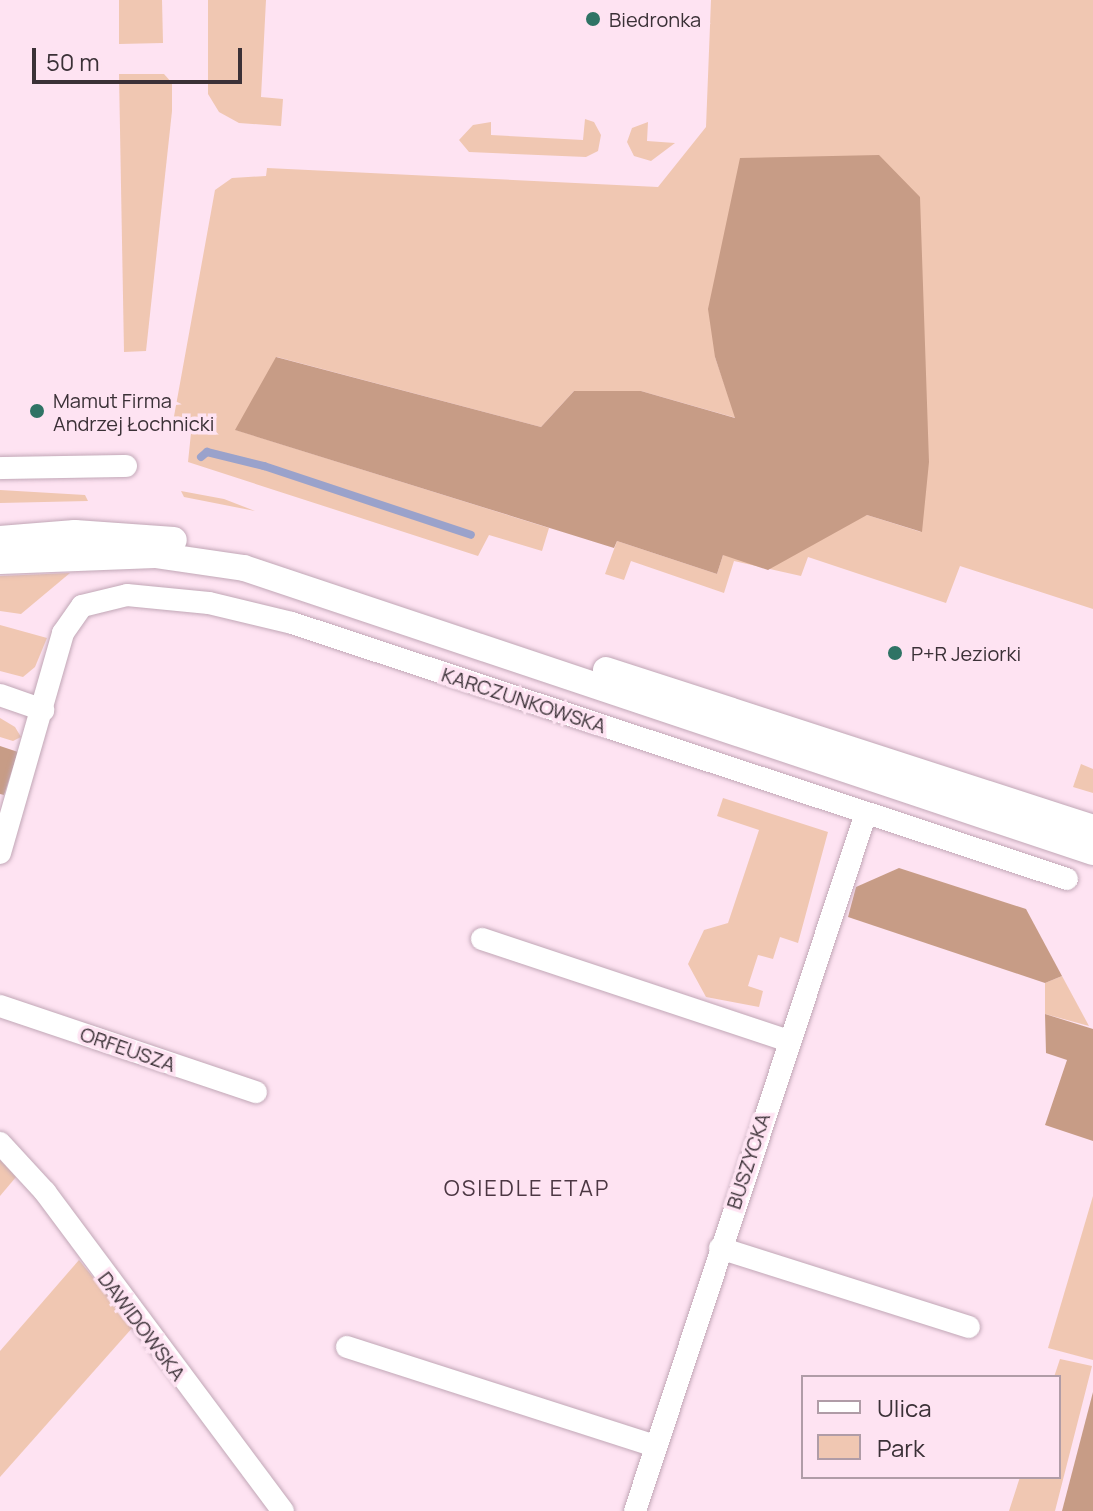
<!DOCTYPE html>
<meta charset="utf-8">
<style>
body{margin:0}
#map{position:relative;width:1093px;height:1511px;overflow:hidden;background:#fee3f2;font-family:Manrope,sans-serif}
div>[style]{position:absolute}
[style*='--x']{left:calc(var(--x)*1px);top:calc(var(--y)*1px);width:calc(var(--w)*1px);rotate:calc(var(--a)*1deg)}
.green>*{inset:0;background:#f0c7b2}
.forest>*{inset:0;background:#c79c86}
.stream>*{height:8px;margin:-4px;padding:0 4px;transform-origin:4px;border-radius:4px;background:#9aa2cb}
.roads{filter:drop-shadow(0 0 2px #c1a7b6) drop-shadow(0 0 2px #c1a7b6)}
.minor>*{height:22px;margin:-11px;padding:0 11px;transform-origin:11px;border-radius:11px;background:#fff}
.tertiary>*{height:26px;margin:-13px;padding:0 13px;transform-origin:13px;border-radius:13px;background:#fff}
.dots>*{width:22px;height:22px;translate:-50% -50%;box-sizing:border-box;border:4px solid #fee3f2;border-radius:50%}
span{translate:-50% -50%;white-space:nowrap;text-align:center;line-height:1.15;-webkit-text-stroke:7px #fee3f2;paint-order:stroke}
.poi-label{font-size:20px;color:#3b3137}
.left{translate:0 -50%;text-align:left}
.street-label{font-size:20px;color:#3b3137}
.neighbourhood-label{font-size:22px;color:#4c3743;letter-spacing:2px}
.legend{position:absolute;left:801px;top:1375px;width:260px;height:104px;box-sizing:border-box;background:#fee3f2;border:2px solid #b09ca7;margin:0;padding:10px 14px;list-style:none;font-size:24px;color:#3b3137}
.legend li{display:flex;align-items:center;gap:16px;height:40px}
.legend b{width:40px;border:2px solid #b09ca7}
.scale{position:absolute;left:32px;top:48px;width:210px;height:36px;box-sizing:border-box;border:4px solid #3b3137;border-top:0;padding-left:10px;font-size:24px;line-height:28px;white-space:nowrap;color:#3b3137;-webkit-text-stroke:6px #fee3f2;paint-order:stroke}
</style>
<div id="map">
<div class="green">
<i style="clip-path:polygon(119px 0,162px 0,163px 43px,119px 44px)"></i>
<i style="clip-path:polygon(208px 0,266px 0,261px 97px,283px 99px,281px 126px,239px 123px,219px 112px,208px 94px)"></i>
<i style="clip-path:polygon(711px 0,1093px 0,1093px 609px,960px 566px,946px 603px,808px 557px,801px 576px,734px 561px,724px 593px,631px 561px,624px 580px,605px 574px,617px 541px,717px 574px,723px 555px,867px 515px,921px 532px,715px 357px,736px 418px,641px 391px,574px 391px,541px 427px,277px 357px,236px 430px,549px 528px,542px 551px,489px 535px,478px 556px,188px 462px,191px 433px,171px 433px,215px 190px,232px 178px,266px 176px,267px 168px,658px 187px,706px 127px)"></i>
<i style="clip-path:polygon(119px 74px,164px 74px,172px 83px,172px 111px,146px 351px,124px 352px)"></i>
<i style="clip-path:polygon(585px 119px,594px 122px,601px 135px,598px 151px,586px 157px,469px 152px,459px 140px,473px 125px,491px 122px,491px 135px,583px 140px)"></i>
<i style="clip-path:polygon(648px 122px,647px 141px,675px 143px,651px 161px,634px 156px,627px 142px,632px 128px)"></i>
<i style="clip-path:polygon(0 490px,85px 495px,88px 501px,0 503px)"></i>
<i style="clip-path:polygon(181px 491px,224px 499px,255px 511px,184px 497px)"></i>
<i style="clip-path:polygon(70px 573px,21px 614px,0 611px,0 576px)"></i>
<i style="clip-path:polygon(0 625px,47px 638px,35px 667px,23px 677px,0 671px)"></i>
<i style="clip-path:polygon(0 718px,15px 727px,21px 737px,13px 741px,0 737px)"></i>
<i style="clip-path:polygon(1081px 764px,1093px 769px,1093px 793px,1073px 787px)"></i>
<i style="clip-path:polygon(723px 798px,828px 832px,798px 943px,780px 937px,773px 959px,758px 955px,748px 986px,763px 991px,759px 1007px,706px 997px,688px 964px,704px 930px,728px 923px,759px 830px,717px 816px)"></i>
<i style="clip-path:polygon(1062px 976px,1089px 1026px,1045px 1014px,1045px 983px)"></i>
<i style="clip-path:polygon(0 1160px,16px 1177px,0 1196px)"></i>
<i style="clip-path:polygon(1093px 1196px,1093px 1360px,1048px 1348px)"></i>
<i style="clip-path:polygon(79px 1260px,133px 1327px,0 1477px,0 1351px)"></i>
<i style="clip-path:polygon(1060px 1359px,1092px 1366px,1055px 1511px,1009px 1511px,1020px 1477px,1059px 1477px,1059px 1377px,1054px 1377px)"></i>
</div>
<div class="forest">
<i style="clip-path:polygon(879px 155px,920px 197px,929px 462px,922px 532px,867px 515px,768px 570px,723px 555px,717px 574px,617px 541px,614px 548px,235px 430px,276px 357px,541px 427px,574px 391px,641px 391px,735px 418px,715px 357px,708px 309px,740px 158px)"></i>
<i style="clip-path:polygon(0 746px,18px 752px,4px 795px,0 794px)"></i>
<i style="clip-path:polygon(899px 868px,1026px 909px,1062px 976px,1045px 983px,848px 917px,856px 887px)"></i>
<i style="clip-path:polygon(1045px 1014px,1093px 1029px,1093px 1141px,1045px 1125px,1067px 1060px,1046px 1053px)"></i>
<i style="clip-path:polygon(1093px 1392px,1093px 1511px,1062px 1511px)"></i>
</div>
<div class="stream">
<i style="--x:201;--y:457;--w:8;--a:-40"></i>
<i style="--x:207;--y:452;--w:59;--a:13.8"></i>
<i style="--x:264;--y:466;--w:218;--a:18.4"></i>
</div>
<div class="roads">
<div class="minor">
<i style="--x:0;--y:468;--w:126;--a:-0.9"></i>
<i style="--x:0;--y:695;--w:46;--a:19.2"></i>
<i style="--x:0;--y:853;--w:229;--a:-74"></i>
<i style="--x:63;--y:633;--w:33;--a:-55"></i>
<i style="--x:82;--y:606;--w:46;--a:-13.7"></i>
<i style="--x:127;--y:595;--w:82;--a:5.6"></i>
<i style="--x:209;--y:603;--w:85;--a:13.5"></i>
<i style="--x:292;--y:623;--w:816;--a:18.28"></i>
<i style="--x:482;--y:939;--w:323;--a:18.4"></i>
<i style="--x:0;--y:1006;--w:270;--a:18.6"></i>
<i style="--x:0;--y:1143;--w:67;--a:47.4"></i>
<i style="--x:45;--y:1192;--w:398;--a:53.3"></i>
<i style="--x:720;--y:1248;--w:261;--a:17.6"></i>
<i style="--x:347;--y:1347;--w:324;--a:17.8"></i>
<i style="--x:635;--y:1511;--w:735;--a:-71.69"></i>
</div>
<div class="tertiary">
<i style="--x:0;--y:539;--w:75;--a:-4.6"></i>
<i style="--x:75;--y:533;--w:99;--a:4"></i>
<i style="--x:0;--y:561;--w:155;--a:-2.2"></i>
<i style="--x:155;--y:555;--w:90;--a:8.3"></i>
<i style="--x:244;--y:568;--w:895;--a:18.5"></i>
<i style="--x:606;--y:670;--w:512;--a:17.97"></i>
</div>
</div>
<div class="dots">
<i style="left:593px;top:19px;background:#2f7365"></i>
<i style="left:37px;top:411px;background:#2f7365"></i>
<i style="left:895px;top:653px;background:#2f7365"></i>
</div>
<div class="poi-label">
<span class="left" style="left:609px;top:19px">Biedronka</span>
<span class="left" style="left:53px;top:412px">Mamut Firma<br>Andrzej Łochnicki</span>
<span class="left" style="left:911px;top:653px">P+R Jeziorki</span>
</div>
<div class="street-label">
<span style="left:524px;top:700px;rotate:18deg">KARCZUNKOWSKA</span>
<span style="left:128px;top:1049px;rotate:19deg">ORFEUSZA</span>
<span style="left:748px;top:1161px;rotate:-72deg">BUSZYCKA</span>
<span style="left:142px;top:1326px;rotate:53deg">DAWIDOWSKA</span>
</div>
<div class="neighbourhood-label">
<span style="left:527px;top:1189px">OSIEDLE ETAP</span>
</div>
<ul class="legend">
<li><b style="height:10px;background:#fff"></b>Ulica</li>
<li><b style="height:22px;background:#f0c7b2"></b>Park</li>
</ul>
<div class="scale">50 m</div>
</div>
